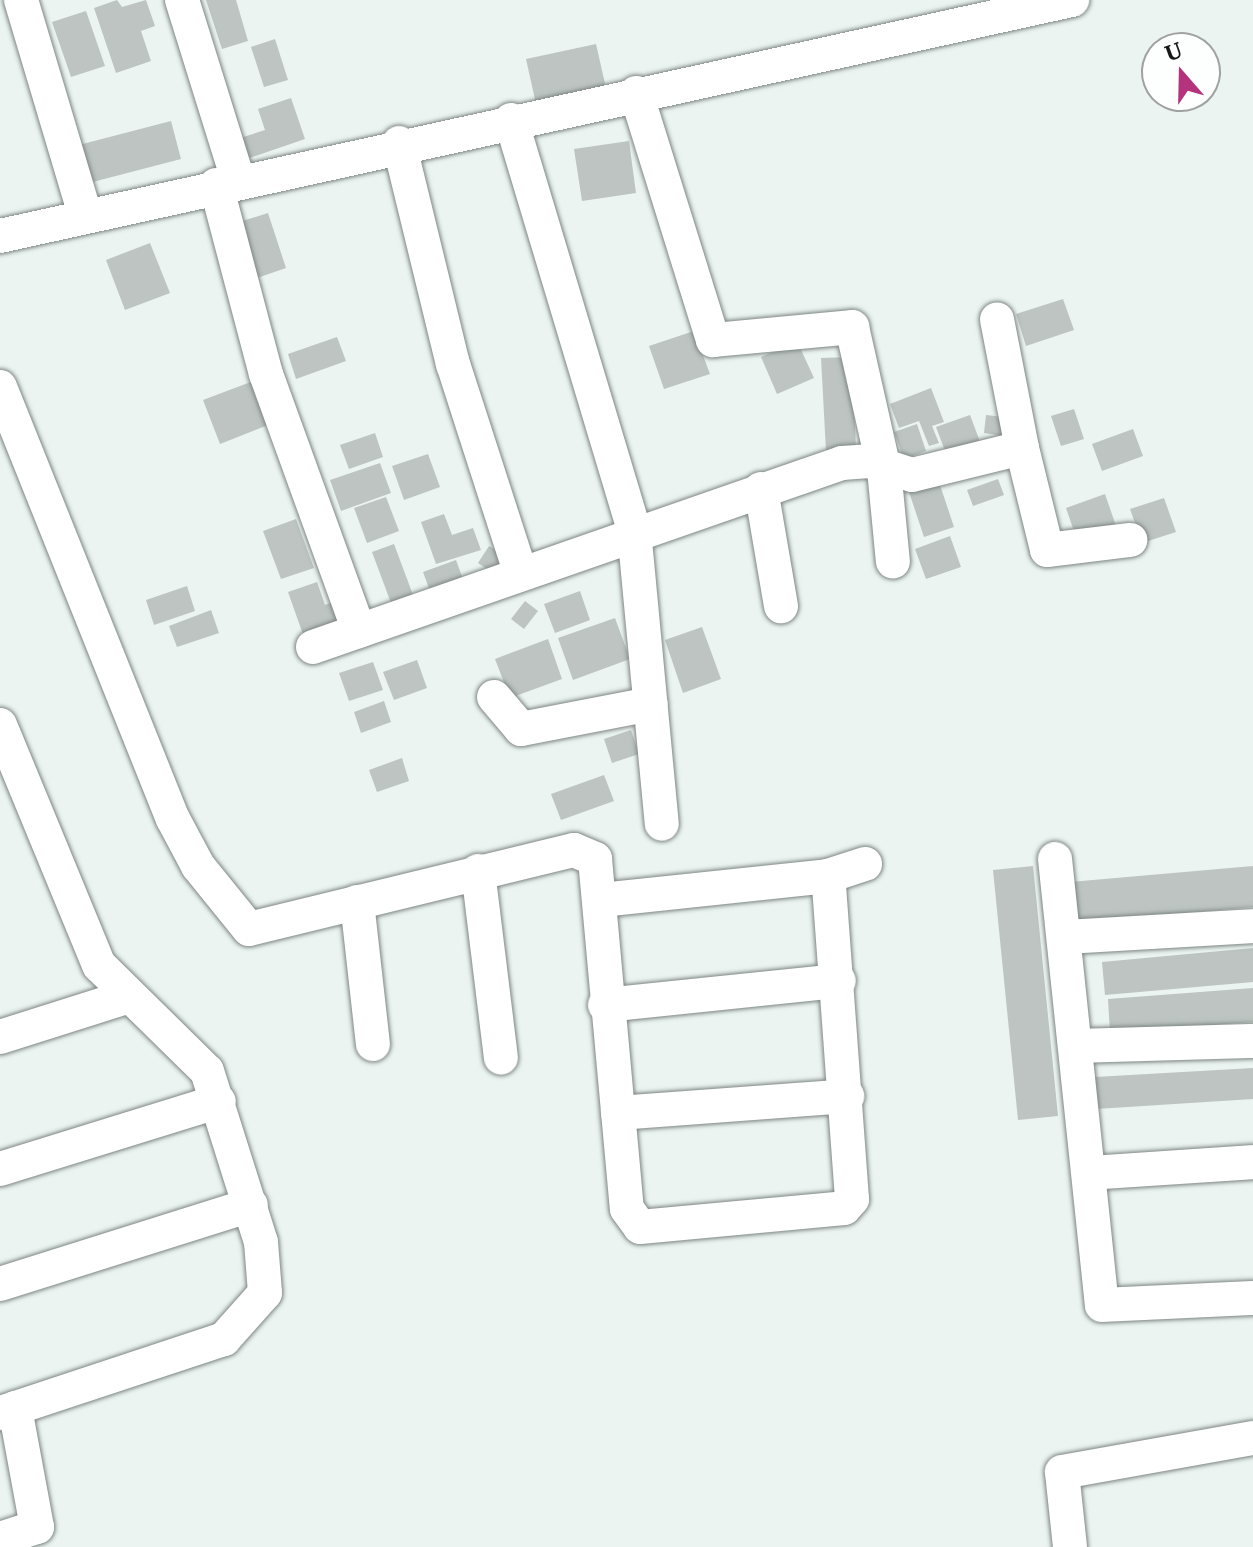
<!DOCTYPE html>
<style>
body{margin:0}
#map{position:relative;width:1253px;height:1547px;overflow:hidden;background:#ebf4f0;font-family:"IBM Plex Serif",serif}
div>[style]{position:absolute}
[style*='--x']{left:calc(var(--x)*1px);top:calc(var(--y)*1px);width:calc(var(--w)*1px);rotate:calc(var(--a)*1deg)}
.building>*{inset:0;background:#bdc4c1}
.roads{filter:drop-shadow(0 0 2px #7e8683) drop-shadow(0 0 2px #7e8683)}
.minor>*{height:34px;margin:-17px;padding:0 17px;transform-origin:17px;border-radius:17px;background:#fff}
span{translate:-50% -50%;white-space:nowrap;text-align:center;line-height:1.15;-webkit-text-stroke:6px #fdfffe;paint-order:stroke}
.north{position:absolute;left:1141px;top:32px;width:80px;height:80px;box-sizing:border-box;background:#fdfffe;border:2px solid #a0a2a1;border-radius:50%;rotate:340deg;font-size:22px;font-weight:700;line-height:32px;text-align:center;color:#141716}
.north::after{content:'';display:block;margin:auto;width:28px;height:36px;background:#b5337c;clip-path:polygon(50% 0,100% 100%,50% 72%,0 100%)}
</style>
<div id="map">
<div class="building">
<i style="clip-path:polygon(117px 0,122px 7px,146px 0,155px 26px,141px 31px,151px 61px,116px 73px,94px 8px)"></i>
<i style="clip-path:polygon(206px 0,236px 0,248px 41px,222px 49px)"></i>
<i style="clip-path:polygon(86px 11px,105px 66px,71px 77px,52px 22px)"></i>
<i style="clip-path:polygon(275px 39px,288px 80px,264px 87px,251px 47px)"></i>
<i style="clip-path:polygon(596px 44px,606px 88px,536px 104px,526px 59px)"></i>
<i style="clip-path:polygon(291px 98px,305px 139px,241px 161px,234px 140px,265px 130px,258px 109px)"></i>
<i style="clip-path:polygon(171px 121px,181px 159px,85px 184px,75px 146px)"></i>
<i style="clip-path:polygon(629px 141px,636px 193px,582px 201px,574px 149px)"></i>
<i style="clip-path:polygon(268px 213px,286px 268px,254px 279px,236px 223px)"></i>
<i style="clip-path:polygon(150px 243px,170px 293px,125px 310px,106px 260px)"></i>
<i style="clip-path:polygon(1063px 299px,1074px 330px,1026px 346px,1016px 314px)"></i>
<i style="clip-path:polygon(694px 331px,710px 374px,664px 389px,649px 346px)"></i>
<i style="clip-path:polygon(337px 337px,346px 361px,296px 379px,288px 354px)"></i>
<i style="clip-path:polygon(797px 341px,814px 378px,777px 394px,761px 357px)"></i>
<i style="clip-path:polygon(852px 357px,856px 449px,826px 451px,821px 358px)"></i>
<i style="clip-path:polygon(264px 377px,281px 420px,220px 444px,203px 400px)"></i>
<i style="clip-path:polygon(931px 388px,944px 422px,932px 426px,939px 443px,929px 446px,919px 421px,899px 428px,890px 404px)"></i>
<i style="clip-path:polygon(1074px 409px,1084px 439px,1061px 446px,1051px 416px)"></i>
<i style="clip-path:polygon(970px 415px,982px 447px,948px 459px,936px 427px)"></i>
<i style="clip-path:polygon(986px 415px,1013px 418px,1011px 437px,984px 433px)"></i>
<i style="clip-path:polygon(917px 424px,926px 451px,904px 459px,894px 432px)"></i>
<i style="clip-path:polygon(1133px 429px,1143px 456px,1102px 471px,1092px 444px)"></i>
<i style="clip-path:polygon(375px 433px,383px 457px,349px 469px,340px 445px)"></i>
<i style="clip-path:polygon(428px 454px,440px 487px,404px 500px,392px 466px)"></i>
<i style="clip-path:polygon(380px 463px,391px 493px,341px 511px,330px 480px)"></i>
<i style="clip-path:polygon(998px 479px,1004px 495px,973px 506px,967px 490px)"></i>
<i style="clip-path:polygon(939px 482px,954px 527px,924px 537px,909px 492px)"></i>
<i style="clip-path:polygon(1105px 494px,1117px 529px,1078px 543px,1066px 508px)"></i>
<i style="clip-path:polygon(386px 497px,399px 531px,367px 543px,354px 508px)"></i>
<i style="clip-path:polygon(1164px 498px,1176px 532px,1142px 543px,1130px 509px)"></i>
<i style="clip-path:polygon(444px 514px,452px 535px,473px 528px,481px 550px,436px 564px,421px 522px)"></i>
<i style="clip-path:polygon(296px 519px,314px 568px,281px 579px,263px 531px)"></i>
<i style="clip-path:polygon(950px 536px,961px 567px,926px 579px,915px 549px)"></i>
<i style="clip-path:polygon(394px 544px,413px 595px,391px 603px,372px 552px)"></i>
<i style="clip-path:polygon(489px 546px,508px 557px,496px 575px,478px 563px)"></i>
<i style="clip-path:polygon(456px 560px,467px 590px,434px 602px,423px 572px)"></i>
<i style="clip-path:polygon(317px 582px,325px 605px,343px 598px,354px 628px,306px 643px,288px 592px)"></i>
<i style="clip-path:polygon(187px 586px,195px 611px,154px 625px,146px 600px)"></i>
<i style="clip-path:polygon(580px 591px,590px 620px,555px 633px,544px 604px)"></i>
<i style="clip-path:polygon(525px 601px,538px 611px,524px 629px,511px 619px)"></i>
<i style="clip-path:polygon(211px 610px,219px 633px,177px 647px,169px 626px)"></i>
<i style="clip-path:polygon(615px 618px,630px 659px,573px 680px,558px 638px)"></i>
<i style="clip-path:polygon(702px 627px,721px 679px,683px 693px,665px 640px)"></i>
<i style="clip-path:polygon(548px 639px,562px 679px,510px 698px,495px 659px)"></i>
<i style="clip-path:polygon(417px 660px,427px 688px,394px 700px,383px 672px)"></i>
<i style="clip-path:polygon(373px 662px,383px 690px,349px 701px,339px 673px)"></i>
<i style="clip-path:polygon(384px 701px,391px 722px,361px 733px,354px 712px)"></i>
<i style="clip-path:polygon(631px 730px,639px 754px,612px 763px,604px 739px)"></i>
<i style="clip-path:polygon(402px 758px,409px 781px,377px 792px,369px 770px)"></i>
<i style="clip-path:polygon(604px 775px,614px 801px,561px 820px,551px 794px)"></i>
<i style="clip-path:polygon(1033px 866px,1058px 1116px,1018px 1120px,993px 870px)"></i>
<i style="clip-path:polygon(1253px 866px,1253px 907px,1074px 923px,1070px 882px)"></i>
<i style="clip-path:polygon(1253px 948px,1253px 982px,1105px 995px,1102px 962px)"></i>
<i style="clip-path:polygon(1253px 988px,1253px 1022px,1110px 1033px,1108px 999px)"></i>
<i style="clip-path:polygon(1253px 1068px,1253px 1099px,1096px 1109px,1095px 1077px)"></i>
</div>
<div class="roads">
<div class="minor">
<i style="--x:21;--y:0;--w:224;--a:73.4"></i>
<i style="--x:182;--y:0;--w:189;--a:72.7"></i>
<i style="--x:636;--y:93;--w:259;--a:72.7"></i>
<i style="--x:713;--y:340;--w:140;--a:-5.3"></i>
<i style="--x:852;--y:327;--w:146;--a:77.3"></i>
<i style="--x:884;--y:469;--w:93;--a:84.5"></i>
<i style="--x:511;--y:120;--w:428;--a:73.3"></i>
<i style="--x:634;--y:530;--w:295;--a:84.6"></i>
<i style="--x:399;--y:143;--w:228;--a:76.3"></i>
<i style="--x:453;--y:364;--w:219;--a:72.1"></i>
<i style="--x:216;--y:185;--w:196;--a:75.2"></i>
<i style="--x:266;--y:374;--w:273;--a:70.1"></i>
<i style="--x:0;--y:236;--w:1098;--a:-12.42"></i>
<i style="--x:0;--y:387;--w:465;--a:68.2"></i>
<i style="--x:173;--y:819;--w:53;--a:62"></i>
<i style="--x:198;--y:866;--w:81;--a:51"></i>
<i style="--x:249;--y:929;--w:334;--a:-13.7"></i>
<i style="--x:574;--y:850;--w:23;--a:23"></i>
<i style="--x:595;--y:859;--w:351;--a:84.8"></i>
<i style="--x:627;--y:1209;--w:22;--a:54"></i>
<i style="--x:640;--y:1227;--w:205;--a:-5.3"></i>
<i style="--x:844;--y:1208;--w:12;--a:-48"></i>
<i style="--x:852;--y:1199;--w:324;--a:-94.2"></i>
<i style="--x:1022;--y:448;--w:105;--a:76.2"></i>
<i style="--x:1047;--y:550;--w:84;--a:-6.9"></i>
<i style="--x:761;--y:489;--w:119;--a:80.3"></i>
<i style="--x:313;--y:647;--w:560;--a:-19.18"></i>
<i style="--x:842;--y:463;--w:27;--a:-4"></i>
<i style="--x:869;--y:461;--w:45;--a:18"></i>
<i style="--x:912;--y:475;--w:113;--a:-13.8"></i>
<i style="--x:1022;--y:448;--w:131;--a:-101"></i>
<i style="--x:494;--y:697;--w:42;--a:49.8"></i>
<i style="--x:521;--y:729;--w:132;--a:-10.9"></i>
<i style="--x:0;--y:725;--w:260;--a:67.6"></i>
<i style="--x:99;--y:965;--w:151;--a:44.5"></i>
<i style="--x:207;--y:1071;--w:179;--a:72.5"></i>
<i style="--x:261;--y:1242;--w:51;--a:85.5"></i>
<i style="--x:265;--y:1293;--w:62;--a:131.7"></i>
<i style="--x:224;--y:1339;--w:236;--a:161.7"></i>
<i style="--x:1055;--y:859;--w:448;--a:84"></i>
<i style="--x:1102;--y:1305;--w:151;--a:-2.7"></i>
<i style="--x:478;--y:871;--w:188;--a:83"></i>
<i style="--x:601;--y:900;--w:228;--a:-6"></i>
<i style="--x:828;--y:876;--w:39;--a:-18"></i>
<i style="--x:357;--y:902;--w:143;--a:83.6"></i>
<i style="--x:1065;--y:937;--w:188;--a:-3.3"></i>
<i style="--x:605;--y:1005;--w:235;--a:-5.9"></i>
<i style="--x:0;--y:1037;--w:135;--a:-17.6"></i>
<i style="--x:1075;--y:1046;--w:178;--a:-1.6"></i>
<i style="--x:618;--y:1113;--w:230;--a:-4.2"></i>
<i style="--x:0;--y:1169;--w:229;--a:-17.2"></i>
<i style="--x:1089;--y:1173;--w:164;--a:-3.8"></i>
<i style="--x:0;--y:1284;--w:263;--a:-17.5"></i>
<i style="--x:0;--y:1539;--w:39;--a:-18"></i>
<i style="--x:37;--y:1527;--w:121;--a:-100.5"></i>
<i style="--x:1070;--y:1547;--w:75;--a:-96.1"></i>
<i style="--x:1062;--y:1472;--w:194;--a:-10.1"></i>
</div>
</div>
<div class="north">U</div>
</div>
